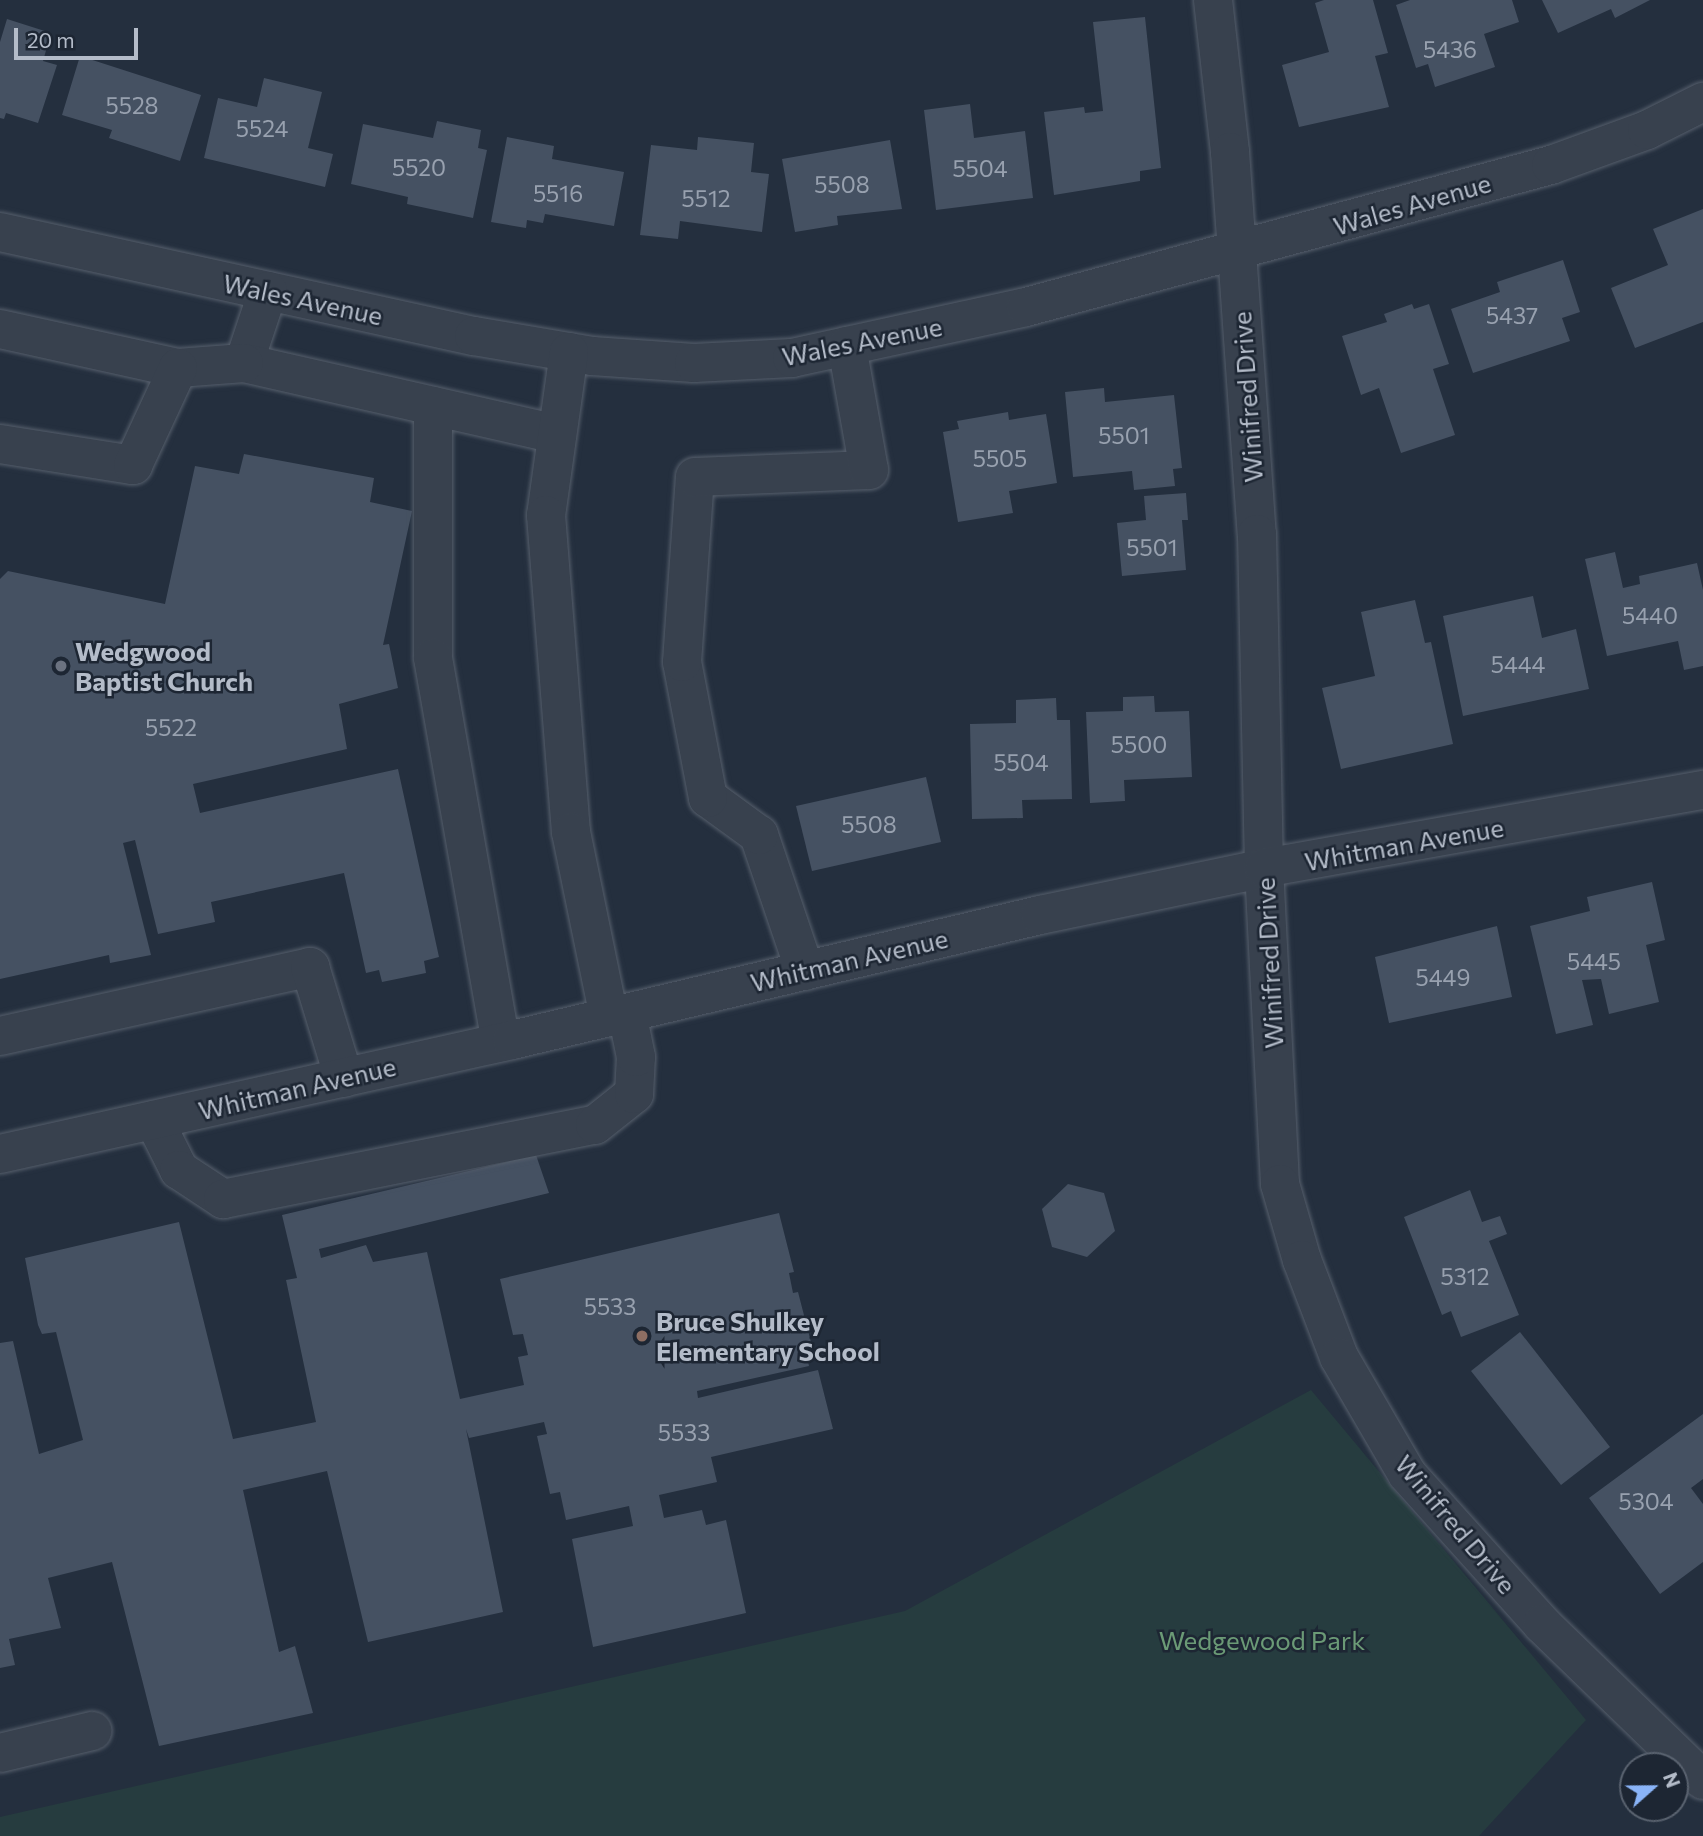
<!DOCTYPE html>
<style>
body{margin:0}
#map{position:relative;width:1703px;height:1836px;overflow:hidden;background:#242f3e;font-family:Commissioner,sans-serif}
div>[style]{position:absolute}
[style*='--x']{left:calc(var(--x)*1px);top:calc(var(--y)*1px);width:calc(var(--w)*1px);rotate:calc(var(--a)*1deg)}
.green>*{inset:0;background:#263c3f}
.building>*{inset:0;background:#455162}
.roads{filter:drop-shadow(0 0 2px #565f6c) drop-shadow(0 0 2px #565f6c)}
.minor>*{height:38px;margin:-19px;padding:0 19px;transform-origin:19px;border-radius:19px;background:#38414e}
.dots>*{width:19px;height:19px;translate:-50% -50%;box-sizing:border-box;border:4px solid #1d2633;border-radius:50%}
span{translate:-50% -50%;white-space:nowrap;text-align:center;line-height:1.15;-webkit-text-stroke:5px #1d2633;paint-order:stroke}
.number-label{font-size:23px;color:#98a1af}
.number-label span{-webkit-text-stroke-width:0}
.street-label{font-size:26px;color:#b4bcc9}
.poi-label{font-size:26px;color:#b4bcc9;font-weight:700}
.left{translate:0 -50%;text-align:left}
.park-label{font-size:26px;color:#6b9a76}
.north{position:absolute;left:1619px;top:1752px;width:70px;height:70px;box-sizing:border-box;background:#1d2633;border:2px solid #59626f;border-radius:50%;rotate:69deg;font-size:19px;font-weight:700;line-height:28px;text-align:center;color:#b4bcc9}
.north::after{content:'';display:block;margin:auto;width:24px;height:32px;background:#8ab4f8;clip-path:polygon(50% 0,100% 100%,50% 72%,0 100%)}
.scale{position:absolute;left:14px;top:28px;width:124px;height:32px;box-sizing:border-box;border:4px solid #b4bcc9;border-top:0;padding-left:9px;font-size:21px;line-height:24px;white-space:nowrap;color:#b4bcc9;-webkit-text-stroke:5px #1d2633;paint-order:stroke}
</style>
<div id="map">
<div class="green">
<i style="clip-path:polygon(1311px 1390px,1586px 1720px,1479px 1836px,0 1836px,0 1817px,905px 1611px)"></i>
</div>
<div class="building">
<i style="clip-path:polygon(1324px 0,1373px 0,1388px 53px,1375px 56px,1389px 107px,1299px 127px,1282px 65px,1329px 52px,1315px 3px)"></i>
<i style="clip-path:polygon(1410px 0,1512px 0,1519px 22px,1484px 34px,1495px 67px,1435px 87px,1428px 64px,1416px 68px,1396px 5px)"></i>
<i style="clip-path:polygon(1542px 0,1650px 0,1615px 18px,1611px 9px,1558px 33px)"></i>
<i style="clip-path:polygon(1145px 17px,1161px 168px,1140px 171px,1140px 181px,1054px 195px,1044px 112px,1084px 107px,1085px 113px,1103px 111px,1093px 22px)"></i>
<i style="clip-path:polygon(7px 19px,51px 33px,43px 61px,57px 65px,38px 123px,6px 113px,4px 119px,0 118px,0 42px)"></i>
<i style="clip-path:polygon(80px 56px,201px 95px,180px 161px,109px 138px,112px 130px,62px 115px)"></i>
<i style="clip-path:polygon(264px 78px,322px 92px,308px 148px,333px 154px,325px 187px,204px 158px,218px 98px,257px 107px)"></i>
<i style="clip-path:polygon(970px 104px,974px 138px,1025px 131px,1033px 198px,936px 210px,924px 110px)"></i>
<i style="clip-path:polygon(437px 121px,481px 130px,478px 148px,487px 150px,473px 218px,407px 204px,408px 197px,351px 184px,363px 124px,433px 138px)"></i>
<i style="clip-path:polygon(507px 137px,554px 146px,552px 159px,624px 172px,614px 226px,545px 214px,543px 223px,527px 220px,526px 228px,491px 222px)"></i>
<i style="clip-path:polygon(698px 137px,754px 143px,751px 172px,769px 174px,762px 232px,680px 221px,678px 239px,640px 235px,651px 145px,697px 150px)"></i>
<i style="clip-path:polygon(890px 140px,902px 209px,837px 216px,838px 225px,795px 232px,782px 159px)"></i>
<i style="clip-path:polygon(1703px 209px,1703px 322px,1635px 348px,1611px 288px,1668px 265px,1653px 229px)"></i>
<i style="clip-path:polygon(1563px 260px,1580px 312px,1562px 318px,1570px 341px,1473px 373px,1451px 309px,1500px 292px,1497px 282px)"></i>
<i style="clip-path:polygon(1412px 304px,1414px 309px,1429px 304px,1449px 364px,1433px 369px,1455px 435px,1401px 453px,1379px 388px,1361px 395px,1342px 336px,1387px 322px,1384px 314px)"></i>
<i style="clip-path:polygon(1104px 388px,1105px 402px,1174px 395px,1182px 468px,1173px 469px,1175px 486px,1134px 490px,1132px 471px,1073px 477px,1065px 392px)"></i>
<i style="clip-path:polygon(1008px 412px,1009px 420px,1046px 414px,1057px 483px,1009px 491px,1013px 513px,958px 522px,943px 432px,959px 429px,957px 421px)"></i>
<i style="clip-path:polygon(244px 454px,374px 478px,370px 502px,412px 511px,383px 645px,389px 644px,398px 688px,339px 704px,347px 749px,193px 784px,200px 813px,398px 769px,439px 957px,424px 961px,426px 973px,382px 982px,379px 970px,366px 973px,344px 873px,211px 902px,215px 922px,158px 934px,135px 840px,123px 843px,151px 955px,110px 963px,109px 955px,0 979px,0 579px,8px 571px,165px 604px,195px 466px,239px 474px)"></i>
<i style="clip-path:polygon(1186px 493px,1188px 520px,1182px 520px,1186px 570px,1122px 576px,1117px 523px,1146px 520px,1144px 496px)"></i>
<i style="clip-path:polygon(1615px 552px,1623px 588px,1640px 584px,1639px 576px,1697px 563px,1703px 590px,1703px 666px,1684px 670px,1678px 641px,1607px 656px,1585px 559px)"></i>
<i style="clip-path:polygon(1533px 596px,1542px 638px,1576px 629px,1589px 689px,1463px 716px,1443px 616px)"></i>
<i style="clip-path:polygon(1415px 600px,1425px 643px,1431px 642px,1453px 744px,1341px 769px,1322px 688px,1375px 676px,1361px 612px)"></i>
<i style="clip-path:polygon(1154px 696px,1155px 712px,1189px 711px,1192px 777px,1124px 780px,1125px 801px,1090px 803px,1086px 712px,1123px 711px,1123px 697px)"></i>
<i style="clip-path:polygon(1056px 698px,1057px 720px,1070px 720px,1072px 799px,1022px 800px,1023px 818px,972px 819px,970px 724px,1016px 723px,1016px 700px)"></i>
<i style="clip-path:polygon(926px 777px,941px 842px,812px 871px,796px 806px)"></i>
<i style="clip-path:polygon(1652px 882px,1665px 940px,1646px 945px,1659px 1002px,1609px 1014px,1601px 979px,1582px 980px,1593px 1025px,1556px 1034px,1530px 926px,1590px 911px,1587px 897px)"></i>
<i style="clip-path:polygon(1497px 926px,1512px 997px,1389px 1023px,1375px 957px)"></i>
<i style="clip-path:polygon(536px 1155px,549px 1193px,319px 1249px,321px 1258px,366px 1245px,373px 1262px,427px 1252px,460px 1399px,524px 1385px,518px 1357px,528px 1355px,523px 1334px,513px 1335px,500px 1279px,779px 1213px,794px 1272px,789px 1273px,793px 1293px,798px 1292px,813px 1350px,806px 1351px,809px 1366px,697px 1391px,698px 1398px,818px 1370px,833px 1429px,711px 1457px,717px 1482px,659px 1495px,664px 1518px,702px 1510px,706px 1525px,726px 1520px,746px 1613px,593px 1647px,572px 1539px,633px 1526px,629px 1506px,566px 1520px,560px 1492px,550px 1494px,537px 1436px,547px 1434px,544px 1422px,469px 1438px,466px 1429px,503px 1612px,368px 1642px,327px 1471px,243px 1490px,279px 1652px,295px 1646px,313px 1713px,159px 1746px,112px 1562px,48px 1578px,61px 1628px,9px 1639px,15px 1665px,0 1668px,0 1343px,13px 1341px,39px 1454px,83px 1440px,56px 1332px,42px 1334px,38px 1325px,25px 1258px,179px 1222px,233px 1439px,316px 1422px,286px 1280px,297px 1278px,282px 1215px)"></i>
<i style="clip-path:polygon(1068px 1184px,1104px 1193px,1115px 1231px,1087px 1257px,1052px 1247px,1042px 1209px)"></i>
<i style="clip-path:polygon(1470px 1190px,1482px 1222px,1500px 1216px,1507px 1234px,1489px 1241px,1519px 1315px,1461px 1337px,1451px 1311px,1442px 1315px,1404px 1217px)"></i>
<i style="clip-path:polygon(1520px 1332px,1610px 1447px,1561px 1485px,1471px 1371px)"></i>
<i style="clip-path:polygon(1703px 1414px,1703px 1479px,1691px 1488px,1703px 1504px,1703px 1562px,1660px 1594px,1589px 1498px)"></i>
</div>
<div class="roads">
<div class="minor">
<i style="--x:1213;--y:0;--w:153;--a:83.6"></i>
<i style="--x:1230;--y:152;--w:383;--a:86"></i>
<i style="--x:1257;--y:534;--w:334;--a:88.8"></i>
<i style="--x:1264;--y:868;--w:316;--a:87.1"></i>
<i style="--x:1280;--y:1184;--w:79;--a:73.9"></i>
<i style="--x:1302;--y:1260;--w:104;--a:69.1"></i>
<i style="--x:1339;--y:1357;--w:135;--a:59.8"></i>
<i style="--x:1407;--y:1474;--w:202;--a:48"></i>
<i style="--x:1542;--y:1624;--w:224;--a:44.1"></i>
<i style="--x:0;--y:232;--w:485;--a:12.4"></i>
<i style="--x:474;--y:336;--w:120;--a:9.6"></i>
<i style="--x:592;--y:356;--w:102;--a:3.9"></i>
<i style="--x:694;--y:363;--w:98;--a:-2.9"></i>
<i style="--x:792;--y:358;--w:239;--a:-12.3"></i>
<i style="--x:1026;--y:307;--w:544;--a:-15.14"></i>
<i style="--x:1551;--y:165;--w:102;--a:-20"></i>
<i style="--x:1647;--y:130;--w:63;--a:-26.6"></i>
<i style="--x:268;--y:291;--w:76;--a:108.4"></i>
<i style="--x:244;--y:363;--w:321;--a:12.8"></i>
<i style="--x:0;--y:329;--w:182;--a:12.4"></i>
<i style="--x:178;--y:368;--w:66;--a:-4.3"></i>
<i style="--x:569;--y:352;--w:165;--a:98"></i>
<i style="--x:546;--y:515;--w:318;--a:85.5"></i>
<i style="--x:571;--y:832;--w:189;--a:78.4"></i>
<i style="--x:433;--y:406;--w:252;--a:90"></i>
<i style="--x:433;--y:658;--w:390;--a:80"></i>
<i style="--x:0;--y:444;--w:135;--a:9"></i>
<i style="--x:133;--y:465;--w:107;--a:-65.1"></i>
<i style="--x:805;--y:971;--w:144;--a:-108.7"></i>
<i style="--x:759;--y:835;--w:63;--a:-144"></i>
<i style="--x:708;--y:798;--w:138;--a:-100.8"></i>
<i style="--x:682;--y:662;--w:185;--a:-86"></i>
<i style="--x:695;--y:477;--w:174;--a:-2.3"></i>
<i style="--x:869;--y:470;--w:126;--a:-100.1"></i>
<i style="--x:0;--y:1036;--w:318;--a:-12.5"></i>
<i style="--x:310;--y:967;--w:116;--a:73"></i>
<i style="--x:154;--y:1120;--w:56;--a:63.4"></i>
<i style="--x:179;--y:1170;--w:53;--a:33.4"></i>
<i style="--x:223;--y:1199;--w:379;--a:-11.3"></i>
<i style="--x:595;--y:1125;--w:50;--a:-38.5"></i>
<i style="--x:634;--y:1094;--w:37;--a:-87"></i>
<i style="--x:636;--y:1057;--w:45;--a:-101.6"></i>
<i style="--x:0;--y:1154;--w:525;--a:-12.55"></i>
<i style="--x:512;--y:1040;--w:543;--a:-13.32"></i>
<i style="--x:1040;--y:915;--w:229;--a:-11.8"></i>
<i style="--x:1264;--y:868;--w:446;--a:-10.1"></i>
<i style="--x:0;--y:1753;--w:95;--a:-13.4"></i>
</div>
</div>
<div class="dots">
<i style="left:61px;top:666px;background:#6b7280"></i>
<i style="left:642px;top:1336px;background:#8d6e63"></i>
</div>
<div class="number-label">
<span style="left:1450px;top:49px">5436</span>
<span style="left:132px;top:105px">5528</span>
<span style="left:262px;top:128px">5524</span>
<span style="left:419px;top:167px">5520</span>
<span style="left:980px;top:168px">5504</span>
<span style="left:842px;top:184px">5508</span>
<span style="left:558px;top:193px">5516</span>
<span style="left:706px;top:198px">5512</span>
<span style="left:1512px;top:315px">5437</span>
<span style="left:1124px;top:435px">5501</span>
<span style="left:1000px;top:458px">5505</span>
<span style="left:1152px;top:547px">5501</span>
<span style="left:1650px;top:615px">5440</span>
<span style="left:1518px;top:664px">5444</span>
<span style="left:171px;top:727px">5522</span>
<span style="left:1139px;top:744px">5500</span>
<span style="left:1021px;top:762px">5504</span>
<span style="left:869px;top:824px">5508</span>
<span style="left:1594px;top:961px">5445</span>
<span style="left:1443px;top:977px">5449</span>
<span style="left:1465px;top:1276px">5312</span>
<span style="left:610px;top:1306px">5533</span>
<span style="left:684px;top:1432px">5533</span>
<span style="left:1646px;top:1501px">5304</span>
</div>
<div class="street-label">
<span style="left:1412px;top:204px;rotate:-16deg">Wales Avenue</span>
<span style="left:303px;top:299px;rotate:12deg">Wales Avenue</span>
<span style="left:862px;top:341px;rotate:-11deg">Wales Avenue</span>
<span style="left:1247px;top:397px;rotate:-94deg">Winifred Drive</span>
<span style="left:1404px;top:844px;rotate:-10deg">Whitman Avenue</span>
<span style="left:849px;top:960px;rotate:-13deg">Whitman Avenue</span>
<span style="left:1269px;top:963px;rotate:-93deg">Winifred Drive</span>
<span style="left:297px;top:1088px;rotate:-13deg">Whitman Avenue</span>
<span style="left:1456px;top:1524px;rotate:50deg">Winifred Drive</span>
</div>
<div class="poi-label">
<span class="left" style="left:75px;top:666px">Wedgwood<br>Baptist Church</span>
<span class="left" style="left:656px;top:1336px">Bruce Shulkey<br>Elementary School</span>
</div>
<div class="park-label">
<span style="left:1262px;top:1640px">Wedgewood Park</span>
</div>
<div class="north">N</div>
<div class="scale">20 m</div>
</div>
